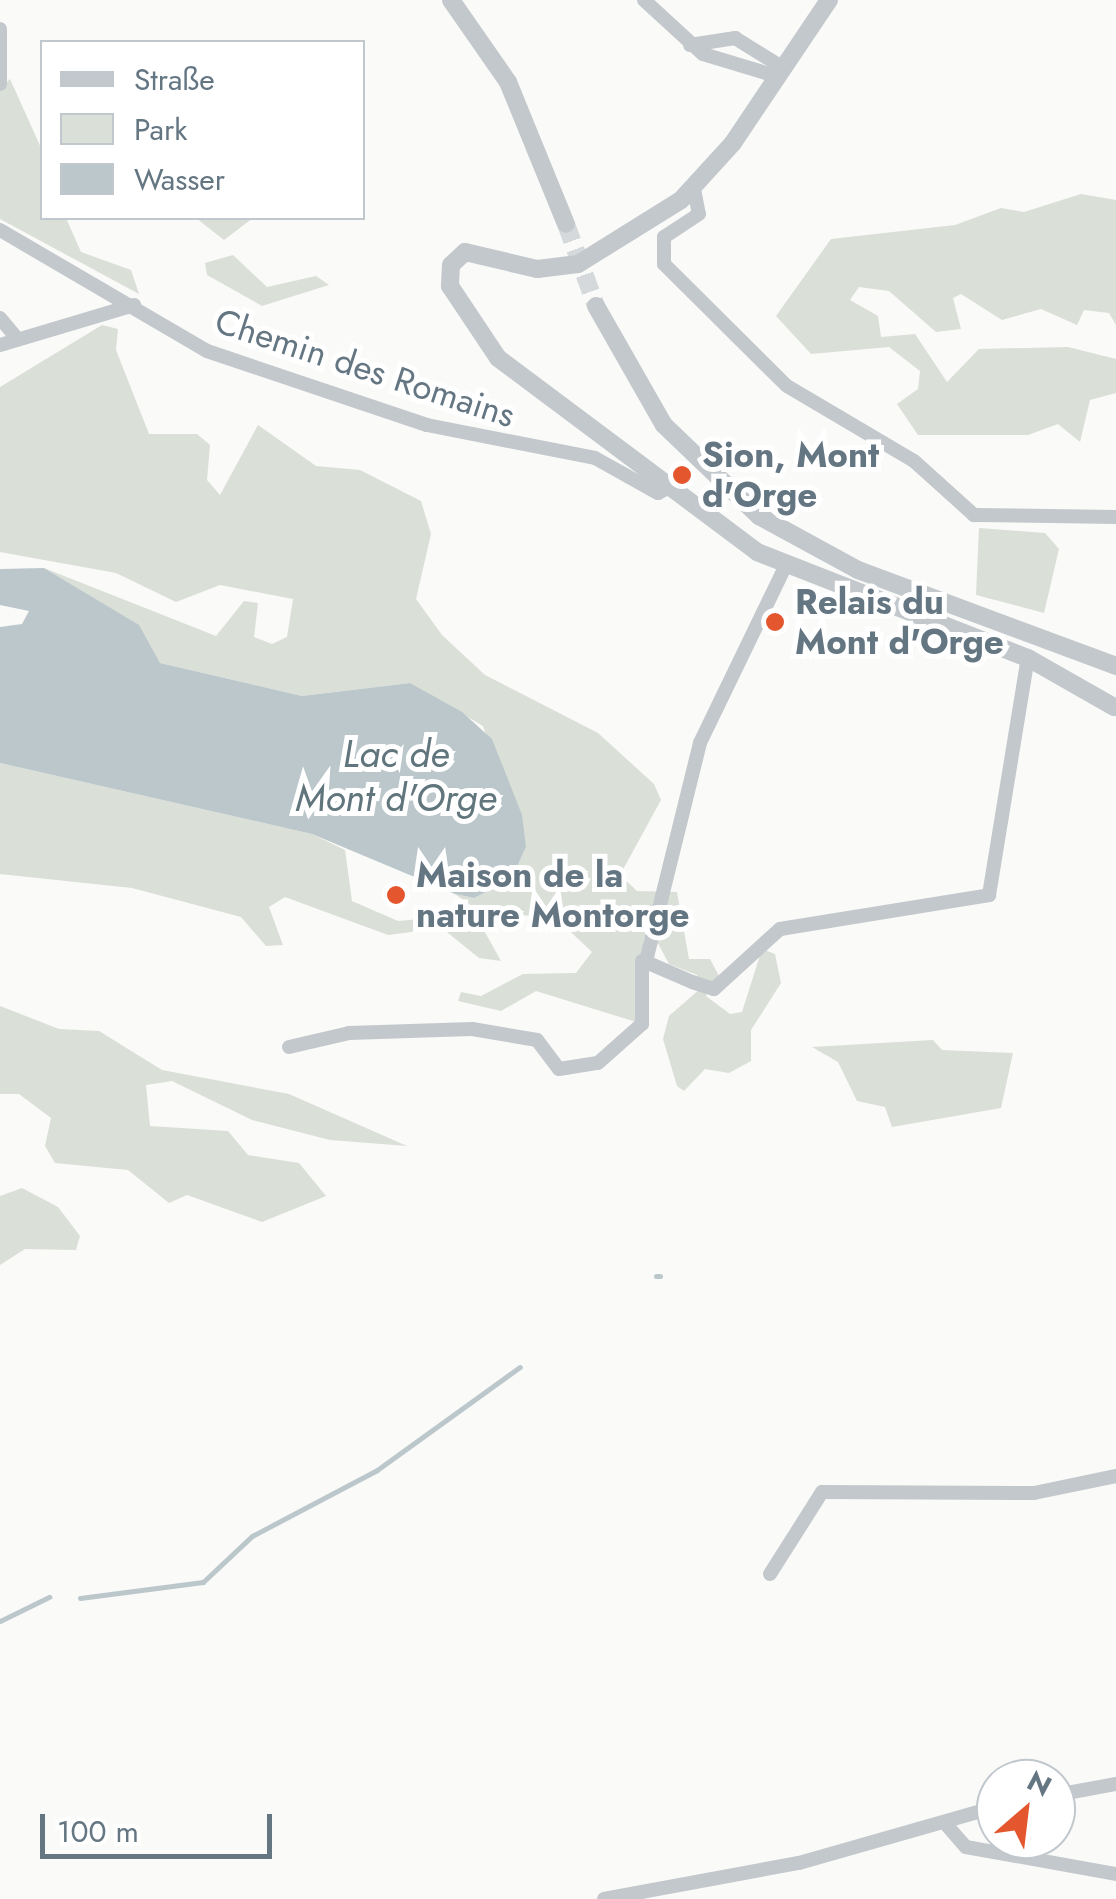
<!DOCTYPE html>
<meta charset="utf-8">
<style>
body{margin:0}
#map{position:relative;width:1116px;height:1899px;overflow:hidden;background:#fafaf8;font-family:Jost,sans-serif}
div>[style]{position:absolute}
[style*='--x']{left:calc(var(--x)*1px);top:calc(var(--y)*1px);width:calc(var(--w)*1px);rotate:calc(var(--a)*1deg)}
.green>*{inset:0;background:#dadfd7}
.water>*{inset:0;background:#bbc7cb}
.stream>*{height:5px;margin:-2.5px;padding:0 2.5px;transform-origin:2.5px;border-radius:2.5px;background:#bbc7cb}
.tertiary-tunnel>*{height:18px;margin-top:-9px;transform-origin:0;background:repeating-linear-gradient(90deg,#d5d9db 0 18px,transparent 0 27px)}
.minor>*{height:14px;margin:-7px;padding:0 7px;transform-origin:7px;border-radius:7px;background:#c3c8cc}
.tertiary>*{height:18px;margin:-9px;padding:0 9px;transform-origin:9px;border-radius:9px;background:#c3c8cc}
.dots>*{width:28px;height:28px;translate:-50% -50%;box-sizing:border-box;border:5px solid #fff;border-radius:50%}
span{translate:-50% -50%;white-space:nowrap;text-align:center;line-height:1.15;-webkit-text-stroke:10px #fff;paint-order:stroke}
.street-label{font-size:35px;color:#657683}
.poi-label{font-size:35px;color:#657683;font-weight:700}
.left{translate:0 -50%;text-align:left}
.water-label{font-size:38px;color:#60757c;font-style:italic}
.legend{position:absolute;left:40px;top:40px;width:325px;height:180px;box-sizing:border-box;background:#fff;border:2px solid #c1c8cd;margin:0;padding:12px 18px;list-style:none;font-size:30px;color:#657683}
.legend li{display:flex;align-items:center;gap:20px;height:50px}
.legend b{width:50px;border:2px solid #c1c8cd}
.north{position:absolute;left:976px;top:1759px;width:100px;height:100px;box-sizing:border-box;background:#fff;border:2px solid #c1c8cd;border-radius:50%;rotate:28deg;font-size:28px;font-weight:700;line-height:40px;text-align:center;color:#657683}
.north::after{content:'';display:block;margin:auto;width:35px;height:45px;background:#e4572e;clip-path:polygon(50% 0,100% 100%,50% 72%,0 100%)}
.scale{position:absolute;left:40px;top:1814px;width:232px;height:45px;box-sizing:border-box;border:5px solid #657683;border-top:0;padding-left:12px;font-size:30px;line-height:35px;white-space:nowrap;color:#657683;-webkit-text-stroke:8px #fff;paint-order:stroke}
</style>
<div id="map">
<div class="green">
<i style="clip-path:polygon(10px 79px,42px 150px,42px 218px,66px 218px,81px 252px,131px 270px,139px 294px,0 219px,0 89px)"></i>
<i style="clip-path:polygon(1081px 194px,1116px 200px,1116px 325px,1109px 313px,1084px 310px,1077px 325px,1041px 309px,1002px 320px,961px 294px,953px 298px,961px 329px,936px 332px,889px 291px,859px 287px,850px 300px,878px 316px,881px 337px,915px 334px,947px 382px,979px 349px,1068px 347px,1116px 359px,1116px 393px,1090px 400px,1080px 442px,1058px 424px,1028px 435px,918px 435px,897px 404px,918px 389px,920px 371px,889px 347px,811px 354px,776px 316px,831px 239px,955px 225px,1001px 208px,1024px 212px)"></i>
<i style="clip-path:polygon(196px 218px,253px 218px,224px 240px)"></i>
<i style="clip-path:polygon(233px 255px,267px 287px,316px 276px,329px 285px,262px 306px,207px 275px,205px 263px)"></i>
<i style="clip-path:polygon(102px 325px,118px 329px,116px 350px,149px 434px,197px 434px,210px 445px,207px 480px,220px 495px,258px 425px,316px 466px,360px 470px,421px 501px,431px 534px,416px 599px,442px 635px,485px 675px,598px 733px,654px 784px,661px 800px,620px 875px,637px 891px,677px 892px,689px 959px,710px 959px,719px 976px,706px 996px,730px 1014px,742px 1012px,762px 949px,775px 954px,781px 983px,751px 1030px,751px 1061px,729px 1073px,705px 1069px,684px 1091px,677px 1086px,663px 1039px,669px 1016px,701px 988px,697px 975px,669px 964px,653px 934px,644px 938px,636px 1022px,536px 991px,501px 1011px,458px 1001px,461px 992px,481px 996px,523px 974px,576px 973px,592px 952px,557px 919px,477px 910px,455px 894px,474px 898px,511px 880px,526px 847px,483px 726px,410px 683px,302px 696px,160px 663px,138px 625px,44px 568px,216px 636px,244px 601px,258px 603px,254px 637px,272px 644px,287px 637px,293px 599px,220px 585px,176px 602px,116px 573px,0 552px,0 387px)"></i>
<i style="clip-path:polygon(979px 528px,1045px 533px,1059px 549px,1044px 613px,976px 595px)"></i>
<i style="clip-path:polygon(0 763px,312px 834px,345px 850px,352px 901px,398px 921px,464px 915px,481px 925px,501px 961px,479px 958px,442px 928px,388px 935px,285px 897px,269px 907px,283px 945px,266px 946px,241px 917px,132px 888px,0 874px)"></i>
<i style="clip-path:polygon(0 1006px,59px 1029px,99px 1031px,162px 1070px,289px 1094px,407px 1146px,330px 1140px,252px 1120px,172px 1081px,146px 1085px,150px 1126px,228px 1131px,248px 1155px,299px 1163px,326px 1196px,262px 1222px,187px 1195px,169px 1203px,128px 1170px,55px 1163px,45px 1146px,51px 1118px,19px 1094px,0 1094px)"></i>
<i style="clip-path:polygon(933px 1040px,942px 1050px,1013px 1053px,1001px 1108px,892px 1127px,885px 1107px,857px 1101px,838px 1062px,812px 1047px)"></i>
<i style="clip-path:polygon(22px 1188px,58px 1207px,80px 1236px,76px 1250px,25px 1249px,0 1265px,0 1196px)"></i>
</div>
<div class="water">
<i style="clip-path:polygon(44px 568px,139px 625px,160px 663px,302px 696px,410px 683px,462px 712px,492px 739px,522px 815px,526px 847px,511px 880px,474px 898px,455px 894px,312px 834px,0 763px,0 627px,22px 624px,29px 611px,0 605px,0 569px)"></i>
</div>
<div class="stream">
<i style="--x:656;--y:1276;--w:4;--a:0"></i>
<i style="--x:80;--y:1598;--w:124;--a:-7.4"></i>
<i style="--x:203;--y:1582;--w:67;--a:-43.2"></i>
<i style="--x:252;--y:1536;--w:141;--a:-27.8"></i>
<i style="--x:377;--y:1470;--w:176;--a:-35.8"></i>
<i style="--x:0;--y:1621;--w:55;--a:-26.1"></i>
</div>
<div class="tertiary-tunnel">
<i style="--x:566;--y:224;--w:87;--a:69.9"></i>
</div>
<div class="minor">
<i style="--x:644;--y:0;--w:80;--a:42.5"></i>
<i style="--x:703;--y:54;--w:76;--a:16.8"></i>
<i style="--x:0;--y:29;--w:55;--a:90"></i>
<i style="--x:690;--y:45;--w:46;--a:-8.8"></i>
<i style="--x:735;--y:38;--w:55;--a:31.7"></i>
<i style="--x:694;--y:189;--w:25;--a:79"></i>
<i style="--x:699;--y:214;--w:42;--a:146.7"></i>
<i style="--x:664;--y:237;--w:27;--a:90"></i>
<i style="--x:664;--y:264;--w:173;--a:44.8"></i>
<i style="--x:787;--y:386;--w:147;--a:30.6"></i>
<i style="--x:914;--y:461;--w:81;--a:42"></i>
<i style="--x:974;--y:515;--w:142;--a:0.8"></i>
<i style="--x:0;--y:230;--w:240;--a:30.3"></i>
<i style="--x:207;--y:351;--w:232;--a:18.6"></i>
<i style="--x:427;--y:425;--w:171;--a:11.1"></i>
<i style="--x:595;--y:458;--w:72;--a:29.1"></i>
<i style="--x:658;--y:493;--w:15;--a:-28"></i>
<i style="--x:0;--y:318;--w:26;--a:50"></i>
<i style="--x:0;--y:345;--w:140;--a:-16.6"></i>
<i style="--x:785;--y:567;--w:195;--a:115.8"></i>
<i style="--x:700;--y:743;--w:226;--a:103.9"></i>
<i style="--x:646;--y:962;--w:50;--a:23.5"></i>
<i style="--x:692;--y:982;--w:23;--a:18"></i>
<i style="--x:714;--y:989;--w:89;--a:-42.3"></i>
<i style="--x:780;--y:929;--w:212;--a:-9.2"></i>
<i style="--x:989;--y:895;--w:240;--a:-80.7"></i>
<i style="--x:289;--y:1047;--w:62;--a:-13.1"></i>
<i style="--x:349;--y:1033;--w:123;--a:-1.9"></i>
<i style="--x:472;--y:1029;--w:66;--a:9.6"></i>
<i style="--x:537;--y:1040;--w:36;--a:53"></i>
<i style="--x:559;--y:1069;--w:39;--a:-9"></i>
<i style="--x:598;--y:1063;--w:59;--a:-41.6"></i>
<i style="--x:642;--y:1024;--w:63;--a:-90"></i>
<i style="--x:770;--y:1574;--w:97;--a:-57.6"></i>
<i style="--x:822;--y:1492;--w:212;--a:0.3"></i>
<i style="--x:1034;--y:1493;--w:84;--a:-11.7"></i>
<i style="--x:1056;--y:1795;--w:61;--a:-10.4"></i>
<i style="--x:944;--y:1822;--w:33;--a:49"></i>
<i style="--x:966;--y:1847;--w:152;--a:10.2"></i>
<i style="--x:604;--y:1899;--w:198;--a:-10.5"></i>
<i style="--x:799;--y:1863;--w:205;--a:-15.9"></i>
</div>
<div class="tertiary">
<i style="--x:451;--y:0;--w:100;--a:55.2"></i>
<i style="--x:508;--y:82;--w:153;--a:67.8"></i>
<i style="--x:829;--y:0;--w:172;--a:123.9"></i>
<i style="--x:733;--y:143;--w:77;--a:132.4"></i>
<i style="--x:681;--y:200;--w:121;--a:148.1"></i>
<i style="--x:578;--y:264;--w:41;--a:173"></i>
<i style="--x:537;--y:269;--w:74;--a:-166.7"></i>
<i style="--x:465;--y:252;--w:19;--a:137"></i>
<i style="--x:451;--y:265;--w:21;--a:93"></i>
<i style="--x:450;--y:286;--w:87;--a:56.3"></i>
<i style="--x:498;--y:358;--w:324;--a:36.8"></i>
<i style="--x:757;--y:552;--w:291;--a:21.4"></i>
<i style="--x:1028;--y:658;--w:99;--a:29.7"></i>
<i style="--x:596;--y:306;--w:137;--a:60.3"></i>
<i style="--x:664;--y:425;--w:132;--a:43.8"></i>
<i style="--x:759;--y:516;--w:113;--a:28.6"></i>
<i style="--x:858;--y:570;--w:275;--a:20.4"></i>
</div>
<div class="dots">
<i style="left:682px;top:475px;background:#e4572e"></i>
<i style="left:775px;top:622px;background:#e4572e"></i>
<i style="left:396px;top:895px;background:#e4572e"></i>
</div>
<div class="street-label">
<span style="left:365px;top:368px;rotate:18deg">Chemin des Romains</span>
</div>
<div class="poi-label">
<span class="left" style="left:702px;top:475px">Sion, Mont<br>d'Orge</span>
<span class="left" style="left:795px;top:622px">Relais du<br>Mont d'Orge</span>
<span class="left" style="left:416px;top:895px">Maison de la<br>nature Montorge</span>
</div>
<div class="water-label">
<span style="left:396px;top:776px">Lac de<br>Mont d'Orge</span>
</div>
<ul class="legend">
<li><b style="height:12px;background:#c3c8cc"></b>Straße</li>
<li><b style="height:28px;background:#dadfd7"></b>Park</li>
<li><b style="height:28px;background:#bbc7cb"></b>Wasser</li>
</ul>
<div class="north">N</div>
<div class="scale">100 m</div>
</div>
